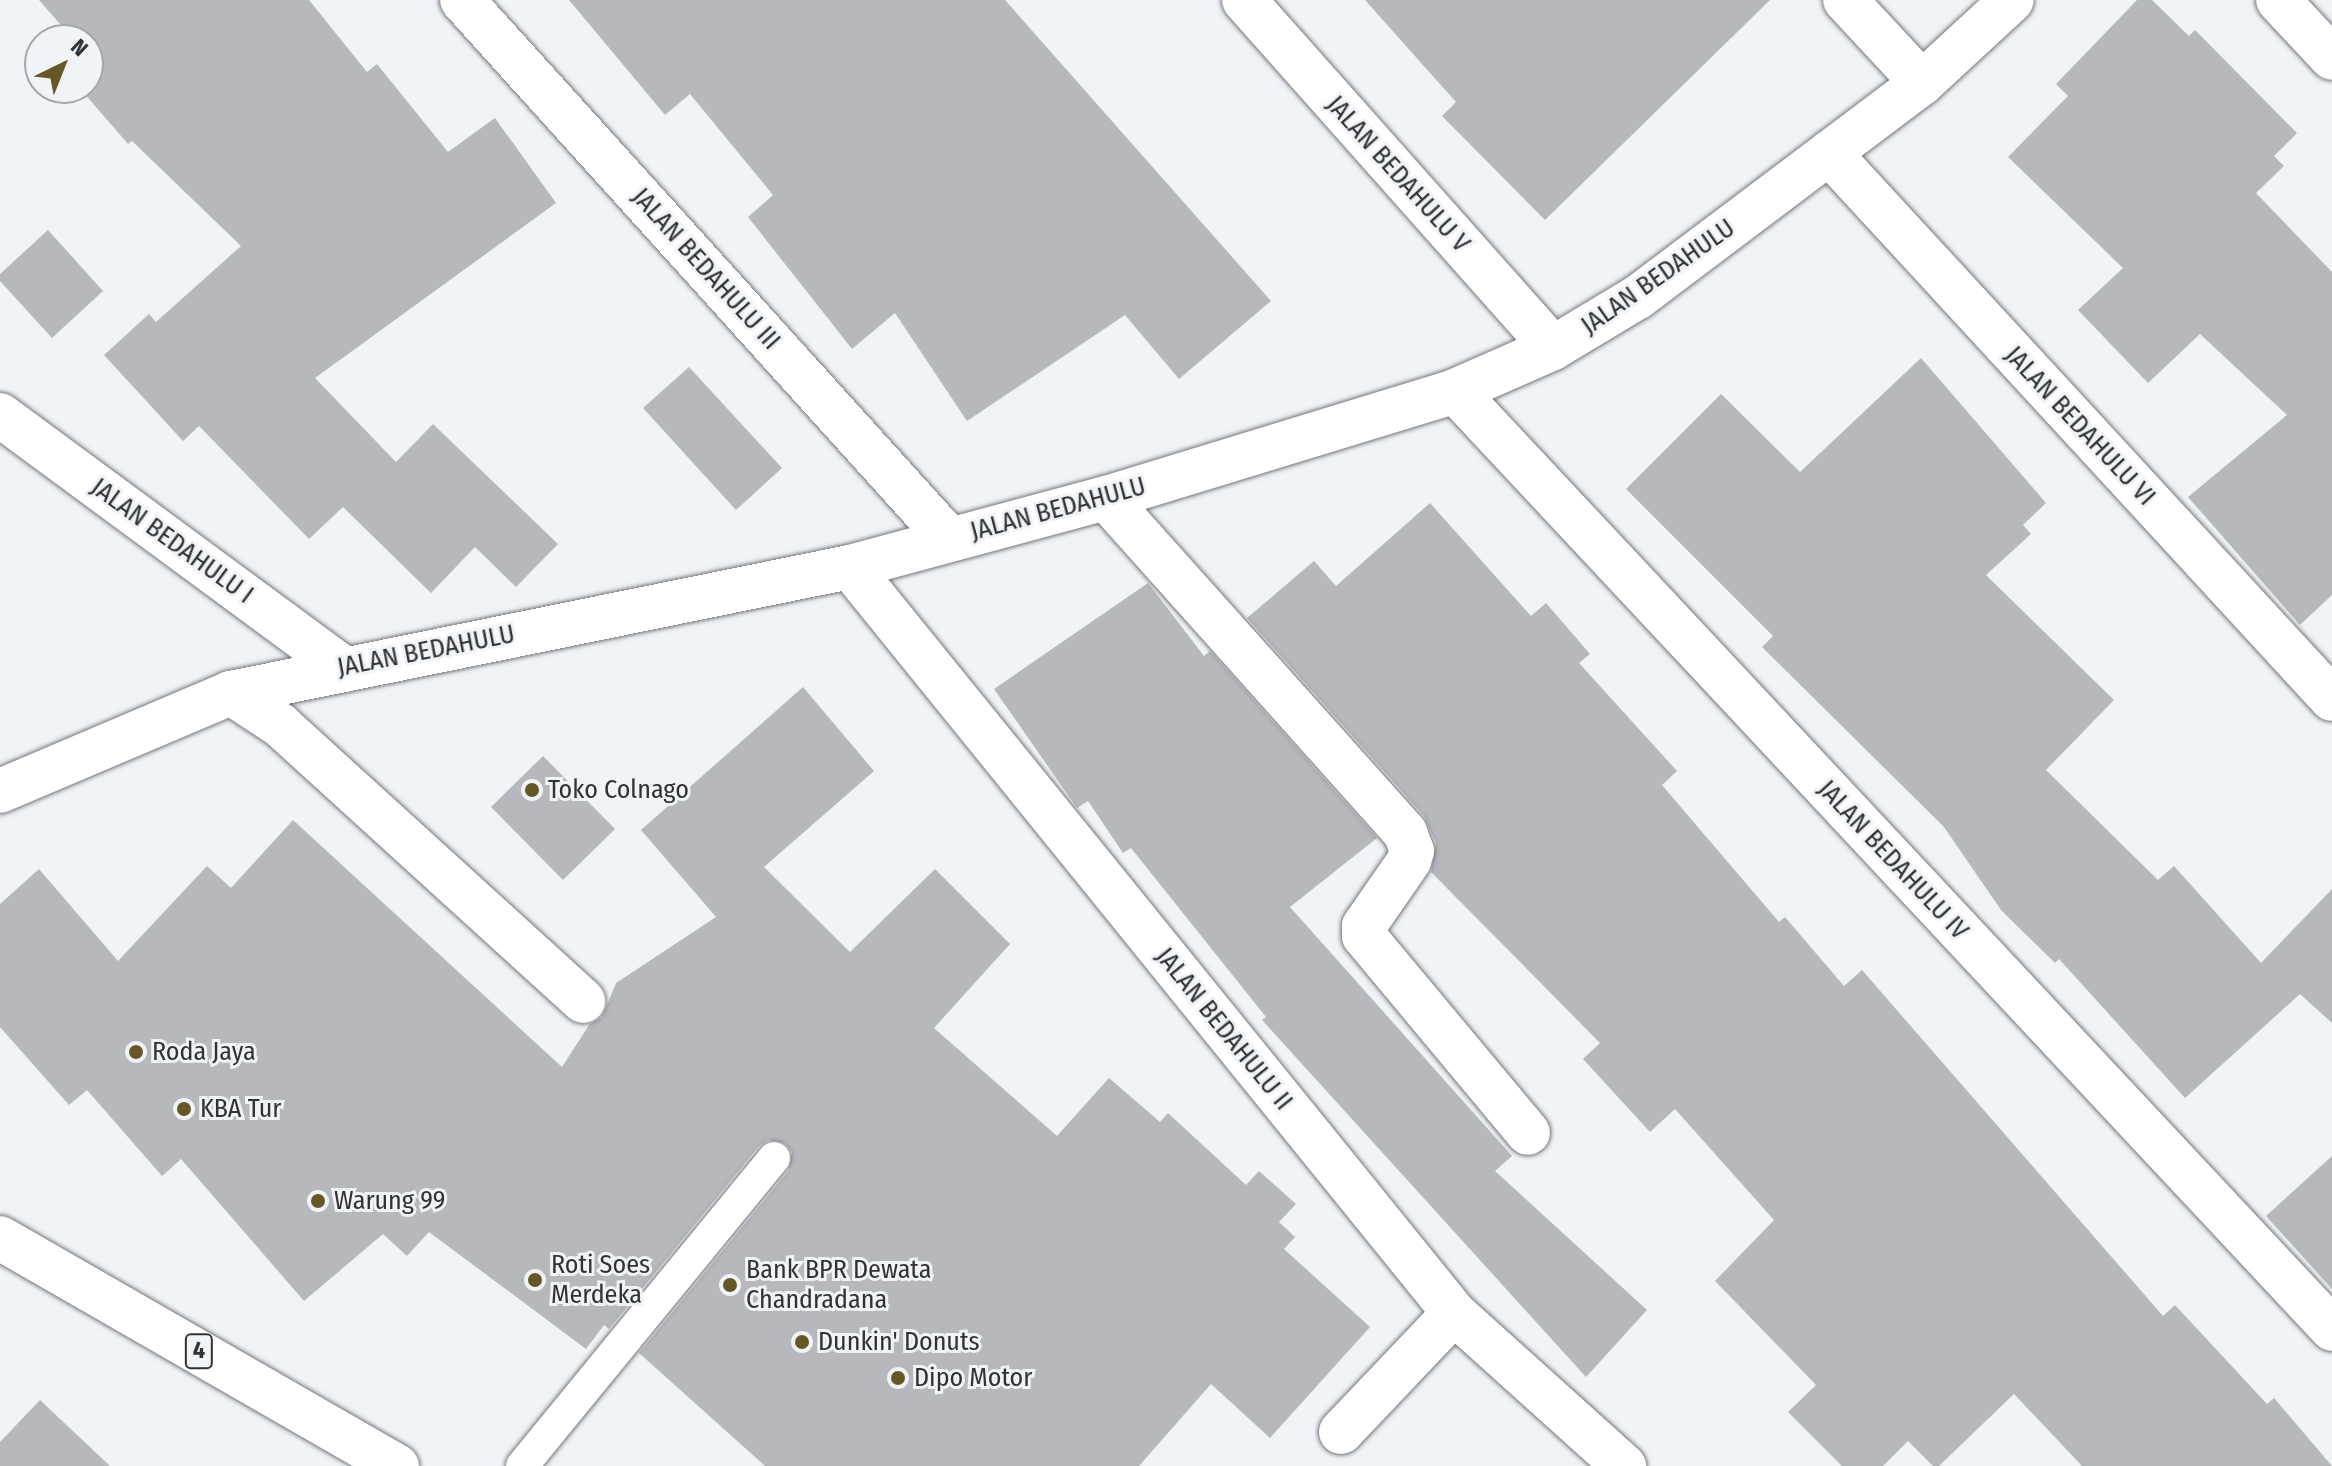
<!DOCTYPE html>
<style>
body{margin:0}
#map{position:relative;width:2332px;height:1466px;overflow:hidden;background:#f0f3f7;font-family:"Fira Sans Condensed",sans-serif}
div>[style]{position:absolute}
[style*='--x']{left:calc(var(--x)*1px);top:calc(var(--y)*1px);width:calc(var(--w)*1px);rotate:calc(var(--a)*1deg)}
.building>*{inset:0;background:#b6b8bd}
.roads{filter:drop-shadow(0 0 2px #75777b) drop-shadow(0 0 2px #75777b)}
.service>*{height:32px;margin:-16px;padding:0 16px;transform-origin:16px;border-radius:16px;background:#fff}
.minor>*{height:44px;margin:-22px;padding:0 22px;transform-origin:22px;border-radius:22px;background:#fff}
.trunk>*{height:44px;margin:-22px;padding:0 22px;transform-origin:22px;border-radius:22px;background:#fff}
.dots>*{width:22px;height:22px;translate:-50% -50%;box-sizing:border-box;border:4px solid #f0f3f7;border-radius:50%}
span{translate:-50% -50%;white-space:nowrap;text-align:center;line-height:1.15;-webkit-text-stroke:6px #f0f3f7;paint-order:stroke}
.shield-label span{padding:2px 6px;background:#f0f3f7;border:2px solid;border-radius:6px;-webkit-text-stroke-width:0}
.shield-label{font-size:24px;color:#323234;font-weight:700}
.street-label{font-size:26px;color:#323234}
.poi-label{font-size:26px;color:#323234}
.left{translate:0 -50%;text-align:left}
.north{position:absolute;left:24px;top:24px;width:80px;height:80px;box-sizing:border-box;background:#f0f3f7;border:2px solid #a4a6a9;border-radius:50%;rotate:43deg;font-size:22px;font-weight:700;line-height:32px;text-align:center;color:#323234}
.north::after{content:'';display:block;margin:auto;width:28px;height:36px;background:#665825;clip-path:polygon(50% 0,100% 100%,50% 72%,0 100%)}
</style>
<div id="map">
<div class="building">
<i style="clip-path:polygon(39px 0,309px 0,367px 72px,377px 64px,448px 152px,495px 118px,556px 203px,315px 378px,396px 462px,433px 424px,558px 544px,516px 587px,475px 547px,431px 593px,343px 507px,309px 539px,199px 426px,183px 441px,104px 355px,149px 314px,156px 322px,241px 246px,132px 141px,128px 144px,83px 92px,103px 74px,88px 56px,88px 40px,74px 40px)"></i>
<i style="clip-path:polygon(569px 0,1005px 0,1271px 301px,1179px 379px,1125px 315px,967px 421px,895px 313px,852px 349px,748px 217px,773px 195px,690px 94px,665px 115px)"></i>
<i style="clip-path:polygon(1365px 0,1770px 0,1545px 220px,1442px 116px,1456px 102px)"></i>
<i style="clip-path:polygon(2137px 0,2152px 0,2189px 36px,2195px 30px,2297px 133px,2274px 156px,2284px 166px,2256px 193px,2332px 272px,2332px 595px,2300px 625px,2188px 497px,2287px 415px,2200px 334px,2148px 383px,2078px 310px,2123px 268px,2008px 157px,2068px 96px,2056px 84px)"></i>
<i style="clip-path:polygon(48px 230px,103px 291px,52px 338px,0 281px,0 274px)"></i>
<i style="clip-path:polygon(1921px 358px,2046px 503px,2023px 525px,2031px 534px,1986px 575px,2114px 700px,2046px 770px,2158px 880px,2174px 866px,2261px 963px,2332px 889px,2332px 1023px,2300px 994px,2185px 1098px,2059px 959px,2055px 963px,2001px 910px,1944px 827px,1762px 647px,1773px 636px,1626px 489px,1721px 394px,1800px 472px)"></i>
<i style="clip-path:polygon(689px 367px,782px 468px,736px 510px,643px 408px)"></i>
<i style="clip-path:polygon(1430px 503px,1531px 616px,1546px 603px,1590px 654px,1579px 663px,1677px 771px,1662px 785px,1779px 922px,1785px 917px,1844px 986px,1862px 970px,2163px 1316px,2175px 1305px,2267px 1404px,2274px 1398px,2332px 1466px,2082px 1466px,2014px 1394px,1939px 1466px,1933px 1466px,1908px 1441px,1883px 1466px,1842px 1466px,1788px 1412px,1816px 1385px,1715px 1281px,1774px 1220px,1675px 1109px,1650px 1132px,1583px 1059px,1600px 1043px,1431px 872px,1436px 843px,1424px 816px,1247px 618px,1314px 561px,1336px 586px)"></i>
<i style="clip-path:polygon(1148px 583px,1204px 656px,1210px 651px,1377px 838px,1290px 907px,1512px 1156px,1495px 1171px,1647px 1310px,1586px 1377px,1262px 1020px,1266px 1017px,1131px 848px,1123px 853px,1088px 801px,1077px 808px,994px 689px)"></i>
<i style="clip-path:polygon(803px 687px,874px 771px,764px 867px,850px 952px,935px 869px,1010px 944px,934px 1028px,1057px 1136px,1109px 1078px,1160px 1122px,1168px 1113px,1246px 1185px,1259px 1171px,1296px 1204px,1279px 1222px,1295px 1237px,1284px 1249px,1370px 1327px,1270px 1438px,1211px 1384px,1139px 1466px,765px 1466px,639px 1353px,789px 1170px,792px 1152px,785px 1143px,768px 1140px,759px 1146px,609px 1329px,604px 1325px,586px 1349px,429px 1232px,407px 1256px,383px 1234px,304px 1301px,181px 1159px,162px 1176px,87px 1090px,69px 1105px,0 1027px,0 904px,39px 869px,118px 961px,207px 866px,231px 888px,293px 820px,562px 1067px,589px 1025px,602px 1017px,616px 983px,716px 917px,641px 830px)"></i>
<i style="clip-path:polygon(543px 756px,615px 829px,563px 880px,491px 807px)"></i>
<i style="clip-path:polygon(2332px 1156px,2332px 1289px,2266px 1216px)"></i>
<i style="clip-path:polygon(40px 1400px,110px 1466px,0 1466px,0 1442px)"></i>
</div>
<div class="roads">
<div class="service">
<i style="--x:522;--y:1466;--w:398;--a:-50.7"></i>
</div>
<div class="minor">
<i style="--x:462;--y:0;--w:726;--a:47.9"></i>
<i style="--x:1244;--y:0;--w:465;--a:48.4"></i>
<i style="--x:1845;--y:0;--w:113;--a:47.1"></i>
<i style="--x:2278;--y:0;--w:79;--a:47"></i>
<i style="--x:1829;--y:153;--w:742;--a:47.35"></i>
<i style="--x:1455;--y:391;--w:1284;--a:46.92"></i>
<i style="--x:0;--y:415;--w:426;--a:36.4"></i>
<i style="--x:1106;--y:498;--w:448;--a:48.2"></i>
<i style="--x:1405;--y:832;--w:20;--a:70"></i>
<i style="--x:1412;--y:851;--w:10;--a:107"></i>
<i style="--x:1409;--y:861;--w:79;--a:124.7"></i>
<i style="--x:1364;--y:926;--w:10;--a:90"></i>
<i style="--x:1364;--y:936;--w:256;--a:50.2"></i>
<i style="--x:850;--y:567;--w:960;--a:51"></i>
<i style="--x:1454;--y:1313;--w:229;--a:42"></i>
<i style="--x:231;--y:693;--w:59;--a:33.1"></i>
<i style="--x:280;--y:725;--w:410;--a:42.3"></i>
<i style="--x:0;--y:791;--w:251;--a:-23"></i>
<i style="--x:231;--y:693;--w:632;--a:-11.51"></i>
<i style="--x:850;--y:567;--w:265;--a:-15.1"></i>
<i style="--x:1106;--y:498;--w:365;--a:-17"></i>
<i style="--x:1455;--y:391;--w:107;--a:-23.7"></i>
<i style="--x:1553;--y:348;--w:99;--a:-31"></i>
<i style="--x:1638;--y:297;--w:356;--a:-37"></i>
<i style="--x:1922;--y:83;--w:122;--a:-42.7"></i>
<i style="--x:1341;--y:1432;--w:164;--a:-46.5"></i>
</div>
<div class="trunk">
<i style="--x:0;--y:1238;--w:458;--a:29.9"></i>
</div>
</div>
<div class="dots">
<i style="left:532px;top:790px;background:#665825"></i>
<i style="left:136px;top:1052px;background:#665825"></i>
<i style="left:184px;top:1109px;background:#665825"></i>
<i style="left:318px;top:1201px;background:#665825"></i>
<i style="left:535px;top:1280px;background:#665825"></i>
<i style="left:730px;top:1285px;background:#665825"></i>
<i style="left:802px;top:1342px;background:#665825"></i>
<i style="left:898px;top:1378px;background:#665825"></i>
</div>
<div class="shield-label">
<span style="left:199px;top:1351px">4</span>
</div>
<div class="street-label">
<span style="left:1398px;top:174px;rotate:48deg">JALAN BEDAHULU V</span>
<span style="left:706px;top:269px;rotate:48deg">JALAN BEDAHULU III</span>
<span style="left:1658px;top:277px;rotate:-35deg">JALAN BEDAHULU</span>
<span style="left:2080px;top:426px;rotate:47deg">JALAN BEDAHULU VI</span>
<span style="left:1058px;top:509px;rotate:-15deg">JALAN BEDAHULU</span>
<span style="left:172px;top:541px;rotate:36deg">JALAN BEDAHULU I</span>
<span style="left:426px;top:651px;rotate:-11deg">JALAN BEDAHULU</span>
<span style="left:1893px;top:860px;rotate:47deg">JALAN BEDAHULU IV</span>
<span style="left:1224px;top:1029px;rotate:51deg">JALAN BEDAHULU II</span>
</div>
<div class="poi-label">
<span class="left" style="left:548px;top:790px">Toko Colnago</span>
<span class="left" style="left:152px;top:1052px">Roda Jaya</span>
<span class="left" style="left:200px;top:1109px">KBA Tur</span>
<span class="left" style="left:334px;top:1201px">Warung 99</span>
<span class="left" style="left:551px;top:1280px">Roti Soes<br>Merdeka</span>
<span class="left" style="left:746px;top:1285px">Bank BPR Dewata<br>Chandradana</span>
<span class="left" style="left:818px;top:1342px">Dunkin' Donuts</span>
<span class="left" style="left:914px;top:1378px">Dipo Motor</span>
</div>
<div class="north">N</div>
</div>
